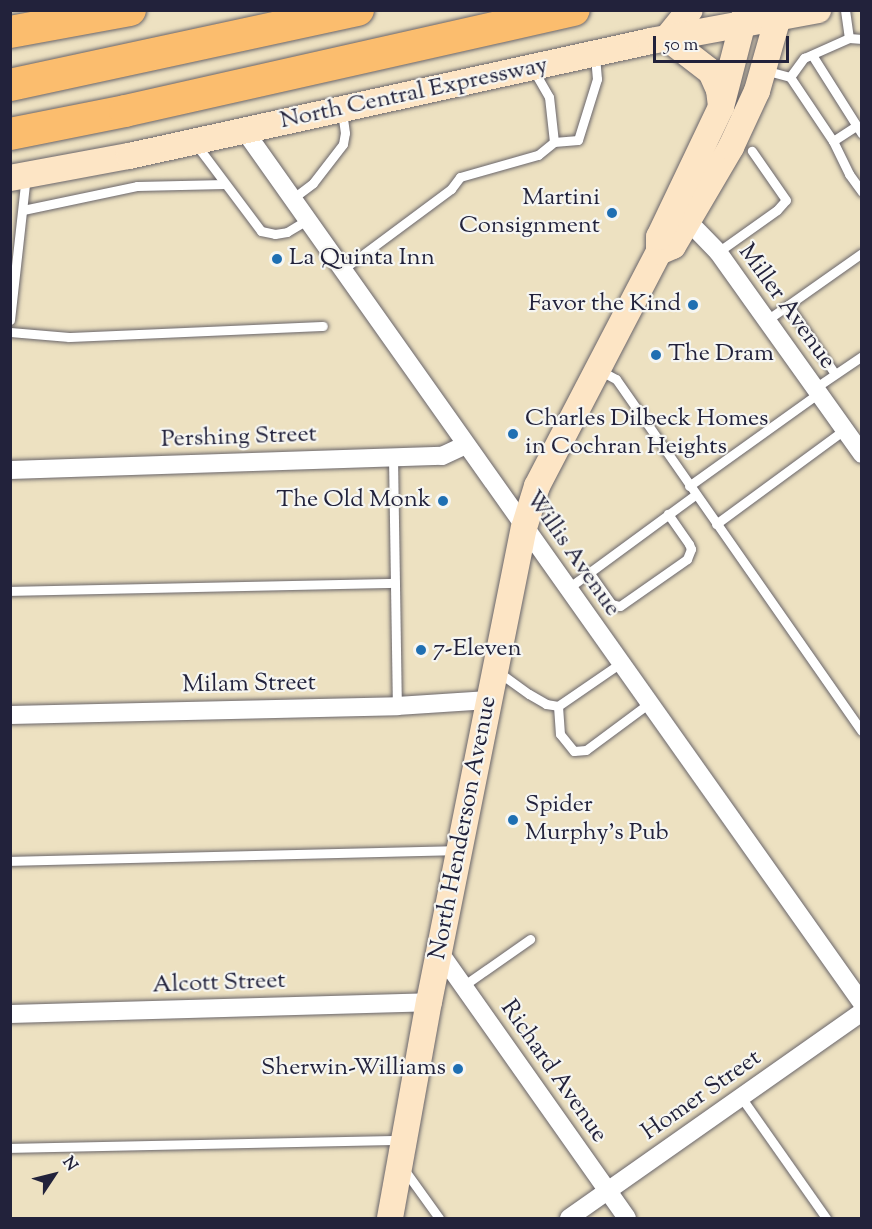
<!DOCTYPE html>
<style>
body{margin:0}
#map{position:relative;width:872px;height:1229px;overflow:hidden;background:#ede1c1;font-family:"Sorts Mill Goudy",serif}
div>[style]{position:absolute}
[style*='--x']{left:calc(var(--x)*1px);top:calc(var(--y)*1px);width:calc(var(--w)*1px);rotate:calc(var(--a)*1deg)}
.roads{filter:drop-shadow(0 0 2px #69656a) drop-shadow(0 0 2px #69656a)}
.lane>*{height:9px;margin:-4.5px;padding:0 4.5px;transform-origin:4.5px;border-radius:4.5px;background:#fff}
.street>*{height:18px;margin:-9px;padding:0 9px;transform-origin:9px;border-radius:9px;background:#fff}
.secondary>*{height:26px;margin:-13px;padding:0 13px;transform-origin:13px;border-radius:13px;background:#fde5c5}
.highway>*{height:32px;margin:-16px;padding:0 16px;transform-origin:16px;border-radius:16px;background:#fbbd6e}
.dots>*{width:16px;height:16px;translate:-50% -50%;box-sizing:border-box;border:3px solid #f6f6f2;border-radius:50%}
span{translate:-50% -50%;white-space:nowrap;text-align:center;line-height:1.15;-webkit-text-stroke:4.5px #f6f6f2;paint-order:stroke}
.street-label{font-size:24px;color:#22223b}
.poi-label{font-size:24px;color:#22223b}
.right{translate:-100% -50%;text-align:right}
.left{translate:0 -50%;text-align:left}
.frame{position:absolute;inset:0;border:12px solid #22223b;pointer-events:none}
.north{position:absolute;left:24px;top:1145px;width:60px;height:60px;-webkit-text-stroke:4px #f6f6f2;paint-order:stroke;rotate:55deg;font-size:16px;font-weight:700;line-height:24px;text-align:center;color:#22223b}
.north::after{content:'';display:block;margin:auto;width:21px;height:27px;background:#22223b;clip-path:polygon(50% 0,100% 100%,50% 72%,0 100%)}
.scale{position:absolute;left:653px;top:36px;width:136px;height:27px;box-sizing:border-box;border:3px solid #22223b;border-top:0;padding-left:8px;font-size:18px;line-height:21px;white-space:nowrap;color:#22223b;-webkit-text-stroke:4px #f6f6f2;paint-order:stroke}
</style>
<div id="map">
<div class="roads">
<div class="lane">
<i style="--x:845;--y:10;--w:28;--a:82"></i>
<i style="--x:812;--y:55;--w:93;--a:57.7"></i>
<i style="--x:764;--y:70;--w:27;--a:15"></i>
<i style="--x:790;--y:77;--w:77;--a:56.1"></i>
<i style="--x:833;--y:141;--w:37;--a:64"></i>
<i style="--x:849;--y:174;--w:22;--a:54"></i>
<i style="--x:790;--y:77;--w:24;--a:-54"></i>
<i style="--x:804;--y:58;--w:49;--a:-24"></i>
<i style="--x:849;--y:38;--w:13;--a:4"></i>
<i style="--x:833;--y:141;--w:27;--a:-33"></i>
<i style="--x:554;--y:142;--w:24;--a:-5"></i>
<i style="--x:578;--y:140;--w:64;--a:-72.7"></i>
<i style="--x:597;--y:79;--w:25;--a:-95"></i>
<i style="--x:195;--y:143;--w:110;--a:53.1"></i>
<i style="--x:261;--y:231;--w:14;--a:12"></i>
<i style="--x:275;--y:234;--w:12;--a:-9"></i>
<i style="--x:287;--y:232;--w:23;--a:-31"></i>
<i style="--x:292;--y:199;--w:26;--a:-37"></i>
<i style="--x:313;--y:183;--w:49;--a:-52.4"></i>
<i style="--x:343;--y:144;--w:11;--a:-80"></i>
<i style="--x:345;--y:133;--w:21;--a:-98"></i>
<i style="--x:23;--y:210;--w:116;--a:-11.9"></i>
<i style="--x:137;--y:186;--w:88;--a:-1.3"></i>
<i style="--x:718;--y:252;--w:72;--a:-35.4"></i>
<i style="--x:777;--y:210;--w:13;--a:-48"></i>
<i style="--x:786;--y:200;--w:60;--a:-124.8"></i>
<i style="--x:342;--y:270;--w:136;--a:-36.6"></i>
<i style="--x:451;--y:189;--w:15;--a:-53"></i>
<i style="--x:460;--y:177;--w:81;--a:-15.8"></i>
<i style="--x:538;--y:155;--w:21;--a:-39"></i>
<i style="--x:554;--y:142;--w:45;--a:-96.3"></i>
<i style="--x:549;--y:97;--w:32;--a:-120"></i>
<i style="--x:788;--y:305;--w:83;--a:55.7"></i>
<i style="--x:10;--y:320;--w:145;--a:-83.7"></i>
<i style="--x:767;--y:320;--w:116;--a:-35.2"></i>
<i style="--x:10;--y:332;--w:59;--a:4.8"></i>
<i style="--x:69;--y:337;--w:254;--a:-2.5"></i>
<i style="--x:599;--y:370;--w:19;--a:28"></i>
<i style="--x:616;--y:379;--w:429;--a:55.1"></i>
<i style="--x:815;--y:388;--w:57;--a:-34.2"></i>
<i style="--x:393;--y:457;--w:249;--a:89.1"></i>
<i style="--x:689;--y:486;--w:160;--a:-35.6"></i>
<i style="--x:716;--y:524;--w:159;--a:-36.3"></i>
<i style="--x:589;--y:572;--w:39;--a:55"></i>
<i style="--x:611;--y:604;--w:9;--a:13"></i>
<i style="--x:620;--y:606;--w:82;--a:-35"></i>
<i style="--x:687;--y:559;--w:11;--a:-68"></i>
<i style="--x:691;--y:549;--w:5;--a:-112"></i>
<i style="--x:689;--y:544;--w:37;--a:-125"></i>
<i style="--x:567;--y:589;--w:159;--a:-36.3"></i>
<i style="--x:10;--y:591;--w:385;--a:-1.2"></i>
<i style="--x:497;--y:671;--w:39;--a:36"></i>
<i style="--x:529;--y:694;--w:20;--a:30"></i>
<i style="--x:546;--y:704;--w:12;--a:9"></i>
<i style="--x:558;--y:706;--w:74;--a:-34.5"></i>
<i style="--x:558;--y:706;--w:28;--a:86"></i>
<i style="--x:560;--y:734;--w:22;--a:51"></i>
<i style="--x:574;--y:751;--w:12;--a:-5"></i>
<i style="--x:586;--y:750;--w:77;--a:-36.6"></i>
<i style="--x:10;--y:861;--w:448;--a:-1.4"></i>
<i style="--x:463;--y:986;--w:82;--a:-35"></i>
<i style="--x:741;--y:1097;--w:148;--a:54.9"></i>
<i style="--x:10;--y:1148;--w:391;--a:-1.2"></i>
<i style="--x:403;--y:1168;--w:62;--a:54.2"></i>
</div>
<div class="street">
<i style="--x:244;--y:130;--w:1070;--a:54.71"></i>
<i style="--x:688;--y:221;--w:43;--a:45.9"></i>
<i style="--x:718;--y:252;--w:248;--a:54.5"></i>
<i style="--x:10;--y:470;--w:432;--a:-1.9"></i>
<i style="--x:442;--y:456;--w:26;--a:-25"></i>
<i style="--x:10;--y:715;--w:387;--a:-1.3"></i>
<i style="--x:397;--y:706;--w:92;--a:-3.7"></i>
<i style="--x:440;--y:953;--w:324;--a:54.8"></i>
<i style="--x:10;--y:1014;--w:419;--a:-1.6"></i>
<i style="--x:569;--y:1218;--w:358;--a:-35.1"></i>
</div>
<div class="secondary">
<i style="--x:667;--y:38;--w:56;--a:37.7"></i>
<i style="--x:711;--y:72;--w:20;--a:66"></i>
<i style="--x:719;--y:90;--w:17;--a:83"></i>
<i style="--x:667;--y:38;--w:36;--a:-51"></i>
<i style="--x:10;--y:178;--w:121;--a:-10.5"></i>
<i style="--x:129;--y:156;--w:535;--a:-12.42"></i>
<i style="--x:651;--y:41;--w:170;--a:-10.5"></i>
<i style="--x:659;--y:252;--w:15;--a:-23"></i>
<i style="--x:673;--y:246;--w:115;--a:-59.6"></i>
<i style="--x:731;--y:147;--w:62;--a:-65.1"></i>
<i style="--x:757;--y:91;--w:84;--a:-74.1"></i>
<i style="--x:390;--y:1218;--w:219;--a:-79.8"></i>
<i style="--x:429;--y:1002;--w:483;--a:-78.7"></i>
<i style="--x:524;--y:528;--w:44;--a:-72.8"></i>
<i style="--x:537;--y:486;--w:264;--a:-62.5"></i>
<i style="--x:659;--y:252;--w:15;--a:-90"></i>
<i style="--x:659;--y:237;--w:144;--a:-64.5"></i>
<i style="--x:721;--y:107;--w:100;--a:-75.5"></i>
</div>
<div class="highway">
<i style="--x:10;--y:32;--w:122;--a:-10.4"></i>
<i style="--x:10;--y:85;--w:356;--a:-12.2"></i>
<i style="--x:10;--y:134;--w:117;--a:-11.3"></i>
<i style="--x:125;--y:111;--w:460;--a:-12.7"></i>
</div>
</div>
<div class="dots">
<i style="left:612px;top:213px;background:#1f6fb2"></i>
<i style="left:277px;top:259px;background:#1f6fb2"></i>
<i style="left:693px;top:305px;background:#1f6fb2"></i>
<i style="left:656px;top:355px;background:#1f6fb2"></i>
<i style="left:513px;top:434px;background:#1f6fb2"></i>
<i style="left:443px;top:501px;background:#1f6fb2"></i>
<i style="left:421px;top:650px;background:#1f6fb2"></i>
<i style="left:513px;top:820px;background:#1f6fb2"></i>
<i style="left:458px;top:1069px;background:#1f6fb2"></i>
</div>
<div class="street-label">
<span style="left:414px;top:94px;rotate:-12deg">North Central Expressway</span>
<span style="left:786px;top:307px;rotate:54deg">Miller Avenue</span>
<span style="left:239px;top:438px;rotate:-2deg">Pershing Street</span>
<span style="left:572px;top:554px;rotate:55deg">Willis Avenue</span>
<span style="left:249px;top:685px;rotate:-1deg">Milam Street</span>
<span style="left:464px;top:828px;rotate:-79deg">North Henderson Avenue</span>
<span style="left:219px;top:984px;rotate:-2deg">Alcott Street</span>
<span style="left:553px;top:1072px;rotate:55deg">Richard Avenue</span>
<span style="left:702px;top:1096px;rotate:-35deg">Homer Street</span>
</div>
<div class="poi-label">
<span class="right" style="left:600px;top:213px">Martini<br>Consignment</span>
<span class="left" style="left:289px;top:259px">La Quinta Inn</span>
<span class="right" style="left:681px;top:305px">Favor the Kind</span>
<span class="left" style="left:668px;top:355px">The Dram</span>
<span class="left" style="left:525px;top:434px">Charles Dilbeck Homes<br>in Cochran Heights</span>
<span class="right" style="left:431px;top:501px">The Old Monk</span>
<span class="left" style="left:433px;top:650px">7-Eleven</span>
<span class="left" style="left:525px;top:820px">Spider<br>Murphy's Pub</span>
<span class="right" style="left:446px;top:1069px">Sherwin-Williams</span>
</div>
<div class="frame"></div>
<div class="north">N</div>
<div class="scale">50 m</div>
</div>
